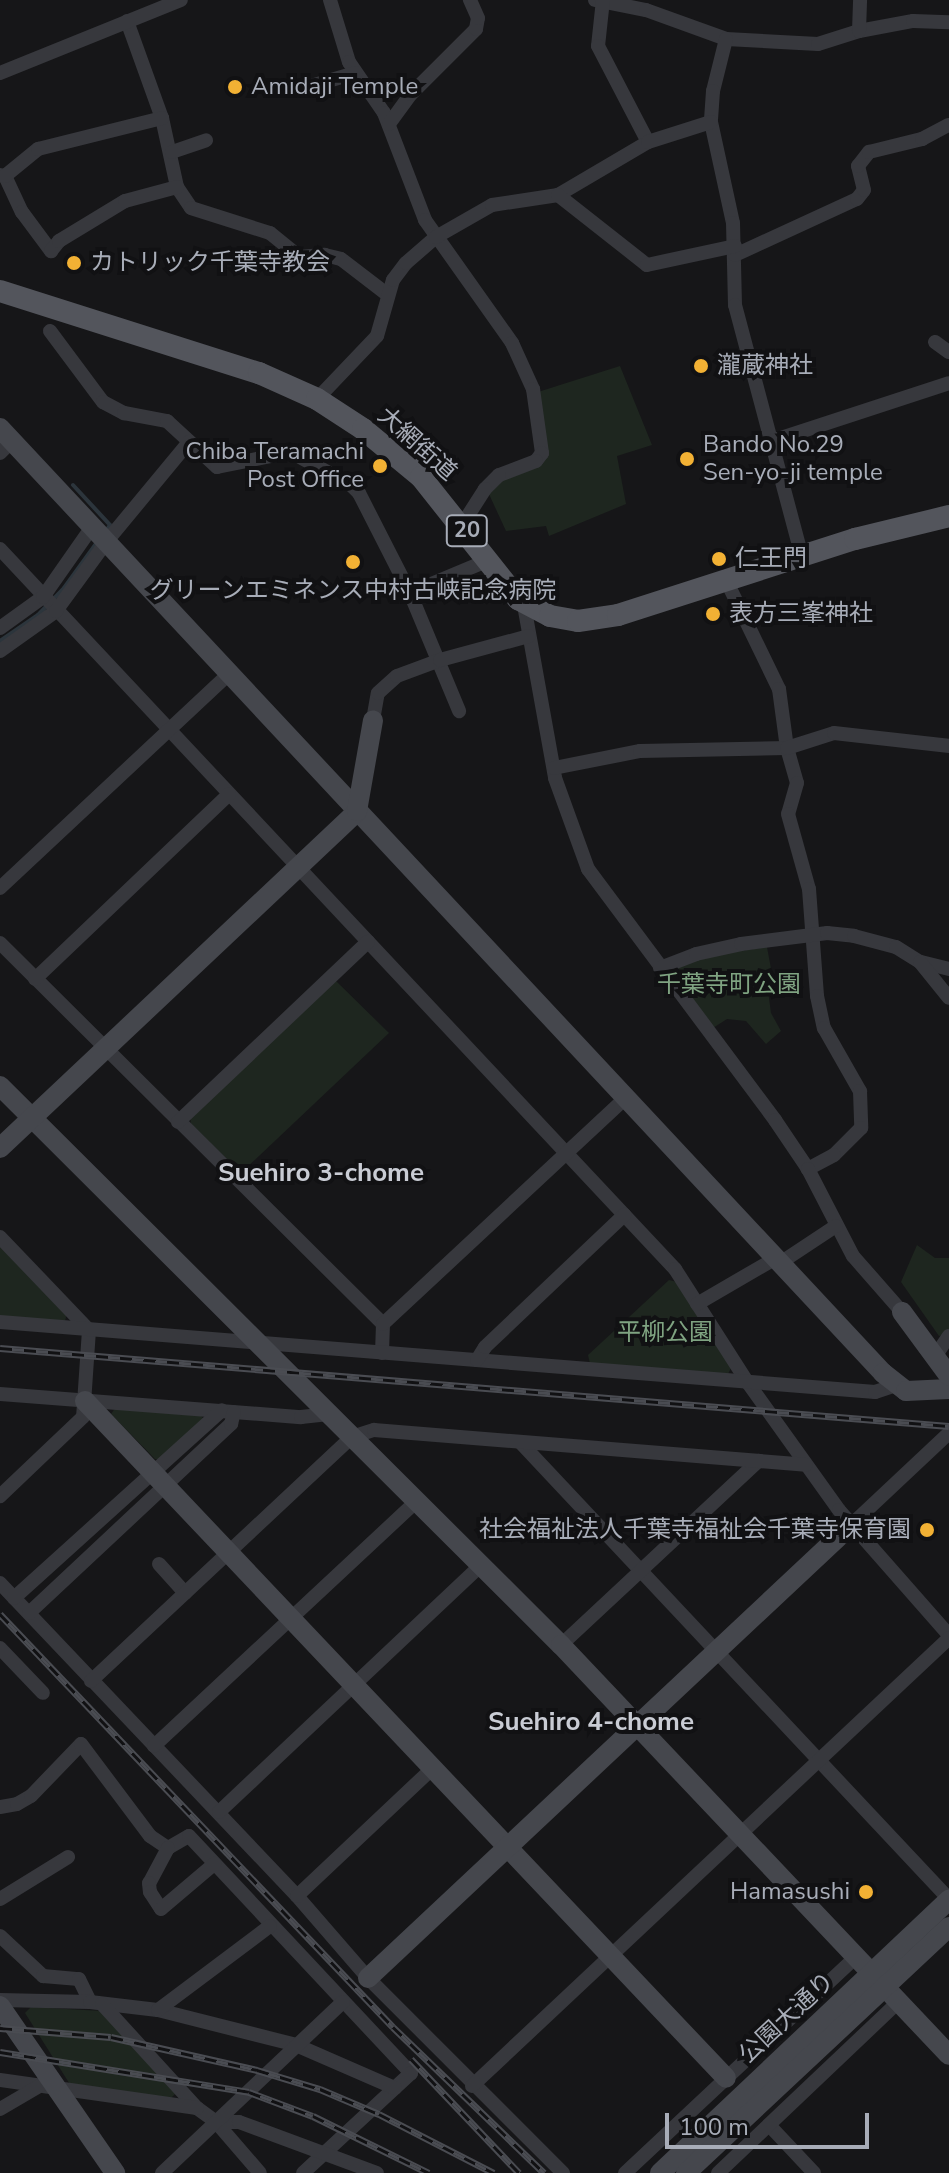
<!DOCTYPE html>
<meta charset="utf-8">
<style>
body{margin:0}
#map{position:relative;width:949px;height:2173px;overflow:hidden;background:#161618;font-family:"Nunito Sans","Noto Sans JP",sans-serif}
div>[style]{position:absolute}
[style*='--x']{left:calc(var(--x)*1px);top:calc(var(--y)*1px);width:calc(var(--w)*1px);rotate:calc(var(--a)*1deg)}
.green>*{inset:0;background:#1e261f}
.stream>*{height:4px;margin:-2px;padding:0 2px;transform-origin:2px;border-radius:2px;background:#2c353c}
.street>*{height:14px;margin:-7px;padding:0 7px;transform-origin:7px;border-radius:7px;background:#37383d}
.secondary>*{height:20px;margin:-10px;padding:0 10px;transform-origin:10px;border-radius:10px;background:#45474d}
.primary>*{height:22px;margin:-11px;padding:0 11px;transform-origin:11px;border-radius:11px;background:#53555c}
.rail>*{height:7px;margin-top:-3.5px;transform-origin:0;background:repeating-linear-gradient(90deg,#111113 0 12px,#4a4c52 0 24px);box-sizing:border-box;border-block:2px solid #4a4c52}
.dots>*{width:22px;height:22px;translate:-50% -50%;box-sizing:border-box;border:4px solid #111113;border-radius:50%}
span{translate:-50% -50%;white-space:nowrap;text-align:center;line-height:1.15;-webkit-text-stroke:8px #111113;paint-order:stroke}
.shield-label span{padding:2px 6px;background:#111113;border:2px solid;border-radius:6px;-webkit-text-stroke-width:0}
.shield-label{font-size:22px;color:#a8adb8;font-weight:700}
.poi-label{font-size:24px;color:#a8adb8}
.left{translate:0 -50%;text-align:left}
.right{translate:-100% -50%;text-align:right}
.street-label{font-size:24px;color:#a8adb8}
.park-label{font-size:24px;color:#7fa381}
.neighbourhood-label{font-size:26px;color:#c9ccd4;font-weight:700}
.scale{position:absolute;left:665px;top:2113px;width:204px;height:36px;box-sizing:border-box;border:4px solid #a8adb8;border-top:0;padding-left:10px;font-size:24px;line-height:28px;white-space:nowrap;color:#a8adb8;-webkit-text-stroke:6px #111113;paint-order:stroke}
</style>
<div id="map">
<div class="green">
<i style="clip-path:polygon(620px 366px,652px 445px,617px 456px,626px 504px,549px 536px,546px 526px,506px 531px,488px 492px,500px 479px,540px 464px,538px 392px)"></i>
<i style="clip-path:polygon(767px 947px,772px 974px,766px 976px,771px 1013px,781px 1031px,766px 1044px,746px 1021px,727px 1019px,713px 1028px,670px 969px,698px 957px)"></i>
<i style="clip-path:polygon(335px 980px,389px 1033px,241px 1173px,191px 1124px,190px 1116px)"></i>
<i style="clip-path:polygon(0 1245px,67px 1313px,65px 1321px,0 1316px)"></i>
<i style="clip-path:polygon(917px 1245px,935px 1258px,949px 1258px,949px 1329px,945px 1335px,939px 1336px,901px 1282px)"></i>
<i style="clip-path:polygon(669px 1280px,677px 1282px,731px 1368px,727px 1376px,590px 1364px,588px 1355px)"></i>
<i style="clip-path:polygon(116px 1407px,200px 1414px,204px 1420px,164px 1459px,155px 1459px,111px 1414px)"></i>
<i style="clip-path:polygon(31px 2007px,103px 2011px,176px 2093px,170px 2099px,71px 2086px,25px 2013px)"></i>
</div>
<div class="stream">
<i style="--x:73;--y:485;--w:54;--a:47.2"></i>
<i style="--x:110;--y:525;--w:7;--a:124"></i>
<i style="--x:0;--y:641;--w:46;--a:-34.4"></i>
<i style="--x:38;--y:615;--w:37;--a:-46"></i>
<i style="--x:64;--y:588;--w:58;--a:-54.1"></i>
</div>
<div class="street">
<i style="--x:330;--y:0;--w:65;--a:73"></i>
<i style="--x:349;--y:62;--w:62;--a:55.5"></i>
<i style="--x:384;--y:113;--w:115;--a:69"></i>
<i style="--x:425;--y:220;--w:151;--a:54.7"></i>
<i style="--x:512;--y:343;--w:51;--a:65.5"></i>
<i style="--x:533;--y:389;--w:65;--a:82"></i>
<i style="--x:542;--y:453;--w:10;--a:127"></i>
<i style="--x:536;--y:461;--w:40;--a:159"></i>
<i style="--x:499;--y:475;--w:20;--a:135"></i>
<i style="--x:485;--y:489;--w:43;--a:122.6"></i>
<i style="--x:595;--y:0;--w:52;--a:11.1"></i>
<i style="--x:646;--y:10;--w:85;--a:19.9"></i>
<i style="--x:726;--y:39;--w:92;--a:3.1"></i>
<i style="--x:818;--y:44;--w:43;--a:-17.6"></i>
<i style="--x:859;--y:31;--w:55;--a:-10.5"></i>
<i style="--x:913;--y:21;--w:36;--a:2"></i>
<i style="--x:603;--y:0;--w:46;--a:96.2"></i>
<i style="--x:598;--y:46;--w:108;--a:62.5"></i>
<i style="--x:127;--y:21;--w:103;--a:70.2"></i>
<i style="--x:162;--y:118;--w:71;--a:77.7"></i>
<i style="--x:177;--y:187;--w:25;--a:56"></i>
<i style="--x:191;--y:208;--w:83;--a:17.6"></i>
<i style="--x:270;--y:233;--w:38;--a:39"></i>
<i style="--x:300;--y:257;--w:25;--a:-5"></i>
<i style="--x:325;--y:255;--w:16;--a:14"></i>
<i style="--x:341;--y:259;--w:59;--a:37.5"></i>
<i style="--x:859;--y:31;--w:31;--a:-88"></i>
<i style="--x:726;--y:39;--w:54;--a:104"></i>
<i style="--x:713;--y:91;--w:31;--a:94"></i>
<i style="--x:711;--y:122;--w:103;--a:77.7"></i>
<i style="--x:733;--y:223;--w:82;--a:88.6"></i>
<i style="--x:735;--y:305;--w:260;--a:75.1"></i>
<i style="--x:0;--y:73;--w:195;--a:-22"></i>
<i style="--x:311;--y:86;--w:46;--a:-16.5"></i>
<i style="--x:389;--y:124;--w:37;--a:-54"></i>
<i style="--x:411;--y:94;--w:92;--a:-45"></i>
<i style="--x:476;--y:29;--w:11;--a:-80"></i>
<i style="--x:478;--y:18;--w:20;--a:-114"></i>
<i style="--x:172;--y:152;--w:36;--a:-19"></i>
<i style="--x:0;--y:175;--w:5;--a:11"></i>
<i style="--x:5;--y:176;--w:40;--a:65"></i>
<i style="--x:22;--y:212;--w:49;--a:53.4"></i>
<i style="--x:51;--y:251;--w:13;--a:-51"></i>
<i style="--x:59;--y:241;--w:77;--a:-31.2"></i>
<i style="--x:125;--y:201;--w:54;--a:-15.1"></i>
<i style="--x:5;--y:176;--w:43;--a:-39.3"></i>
<i style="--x:38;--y:149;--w:128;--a:-14"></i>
<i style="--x:558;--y:195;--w:104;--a:-30.5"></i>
<i style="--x:648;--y:142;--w:66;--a:-17.6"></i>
<i style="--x:735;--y:255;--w:134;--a:-24.7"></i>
<i style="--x:857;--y:199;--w:11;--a:-52"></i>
<i style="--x:864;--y:190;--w:25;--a:-104"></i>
<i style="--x:858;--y:166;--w:18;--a:-52"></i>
<i style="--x:869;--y:152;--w:55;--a:-13.8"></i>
<i style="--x:922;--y:139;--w:30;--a:-28"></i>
<i style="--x:50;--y:331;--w:89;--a:53.3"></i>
<i style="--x:103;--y:402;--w:24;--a:28"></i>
<i style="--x:124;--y:413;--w:44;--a:10.5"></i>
<i style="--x:167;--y:421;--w:68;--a:42.6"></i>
<i style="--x:217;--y:467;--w:76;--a:-11.5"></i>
<i style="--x:291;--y:452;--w:68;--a:28.8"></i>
<i style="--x:351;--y:485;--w:11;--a:45"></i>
<i style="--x:359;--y:493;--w:112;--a:63"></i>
<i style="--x:410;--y:593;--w:128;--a:67.4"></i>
<i style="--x:935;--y:342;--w:17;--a:36"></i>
<i style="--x:317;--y:399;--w:87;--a:-46.4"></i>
<i style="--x:377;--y:336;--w:58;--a:-74.1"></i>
<i style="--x:393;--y:280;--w:21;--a:-53"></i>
<i style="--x:406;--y:263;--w:40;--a:-41"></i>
<i style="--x:436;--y:237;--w:64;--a:-29.7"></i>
<i style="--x:492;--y:205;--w:67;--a:-8.6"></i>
<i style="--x:558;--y:195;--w:113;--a:38.2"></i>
<i style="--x:647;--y:265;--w:90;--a:-12.2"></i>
<i style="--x:772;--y:441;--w:186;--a:-18.1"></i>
<i style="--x:0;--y:453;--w:17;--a:-45"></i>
<i style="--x:0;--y:549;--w:987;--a:46.85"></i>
<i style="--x:675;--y:1269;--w:135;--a:57.4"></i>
<i style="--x:748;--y:1383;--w:156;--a:54.4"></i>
<i style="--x:839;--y:1510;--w:167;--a:48.7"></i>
<i style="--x:726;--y:580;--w:121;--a:64.1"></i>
<i style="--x:779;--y:689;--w:60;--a:82.3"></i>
<i style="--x:787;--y:748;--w:36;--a:74"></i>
<i style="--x:797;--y:783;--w:32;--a:106"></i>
<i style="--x:788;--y:814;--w:78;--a:74.4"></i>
<i style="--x:809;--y:889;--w:107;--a:85.7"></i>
<i style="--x:817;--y:996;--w:33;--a:78"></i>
<i style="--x:824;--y:1028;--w:73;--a:60.3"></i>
<i style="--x:860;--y:1091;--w:37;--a:88"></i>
<i style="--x:861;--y:1128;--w:38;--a:135"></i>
<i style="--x:834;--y:1155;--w:30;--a:152"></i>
<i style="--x:410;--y:593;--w:86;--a:-22.7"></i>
<i style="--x:524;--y:605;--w:176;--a:79.8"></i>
<i style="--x:555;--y:778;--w:97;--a:70.1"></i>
<i style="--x:588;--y:869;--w:313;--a:53.3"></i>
<i style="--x:775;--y:1120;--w:59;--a:56"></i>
<i style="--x:808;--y:1169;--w:98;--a:62.7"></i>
<i style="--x:853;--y:1256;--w:74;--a:48.8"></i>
<i style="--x:0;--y:628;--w:53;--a:-35.8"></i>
<i style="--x:43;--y:597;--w:85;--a:-55"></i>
<i style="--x:0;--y:651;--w:69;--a:-35.5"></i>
<i style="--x:56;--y:611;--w:87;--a:-53.9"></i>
<i style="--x:107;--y:541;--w:129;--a:-50.4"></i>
<i style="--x:373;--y:720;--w:27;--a:-80"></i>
<i style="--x:378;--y:693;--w:25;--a:-42"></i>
<i style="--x:397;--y:676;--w:46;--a:-20.4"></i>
<i style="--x:440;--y:660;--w:92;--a:-15.1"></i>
<i style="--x:554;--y:768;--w:88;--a:-11.2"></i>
<i style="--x:640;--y:751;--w:147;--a:-1.2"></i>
<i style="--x:787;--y:748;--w:49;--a:-17.7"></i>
<i style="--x:834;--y:733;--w:116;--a:6.4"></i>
<i style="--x:0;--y:888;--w:312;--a:-43.1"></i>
<i style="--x:0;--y:943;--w:540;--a:44.85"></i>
<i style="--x:383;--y:1324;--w:29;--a:92"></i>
<i style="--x:921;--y:962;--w:29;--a:14"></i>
<i style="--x:660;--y:968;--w:39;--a:-21"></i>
<i style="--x:696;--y:954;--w:46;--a:-12.5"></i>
<i style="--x:741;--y:944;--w:87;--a:-7.3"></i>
<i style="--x:827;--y:933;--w:27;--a:6"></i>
<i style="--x:854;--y:936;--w:43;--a:14.7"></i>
<i style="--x:896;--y:947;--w:28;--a:32"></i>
<i style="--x:920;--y:962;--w:46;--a:51.1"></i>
<i style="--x:35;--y:979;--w:268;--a:-43.6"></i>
<i style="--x:178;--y:1122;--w:262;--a:-43.5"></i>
<i style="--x:0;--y:1237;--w:129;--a:46.3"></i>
<i style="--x:89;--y:1330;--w:87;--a:93.9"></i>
<i style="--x:83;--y:1417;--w:115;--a:136.4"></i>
<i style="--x:780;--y:1263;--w:67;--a:-33.5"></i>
<i style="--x:697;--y:1304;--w:91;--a:-30.2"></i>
<i style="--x:0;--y:1322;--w:878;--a:4.57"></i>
<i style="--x:875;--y:1392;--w:22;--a:-18"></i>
<i style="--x:383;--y:1324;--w:331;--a:-43"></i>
<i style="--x:936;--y:1355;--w:23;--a:-56"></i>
<i style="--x:477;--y:1360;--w:15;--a:-58"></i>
<i style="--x:485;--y:1347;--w:192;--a:-43.5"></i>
<i style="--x:0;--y:1394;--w:302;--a:4.4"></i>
<i style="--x:301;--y:1417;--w:28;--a:-6"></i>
<i style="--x:520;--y:1442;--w:627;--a:46.81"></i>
<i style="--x:851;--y:1525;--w:134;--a:-43.2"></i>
<i style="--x:159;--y:1564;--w:39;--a:48"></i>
<i style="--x:0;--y:1583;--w:431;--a:46.5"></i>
<i style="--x:297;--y:1896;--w:108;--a:49.1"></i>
<i style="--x:368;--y:1978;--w:276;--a:45"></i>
<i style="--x:14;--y:1598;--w:280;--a:-42.1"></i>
<i style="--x:29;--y:1613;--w:277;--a:-43.1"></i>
<i style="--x:231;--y:1424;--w:12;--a:-76"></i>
<i style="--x:561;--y:1645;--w:270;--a:-43"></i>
<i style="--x:0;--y:1648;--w:62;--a:46.3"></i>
<i style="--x:91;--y:1681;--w:357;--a:-43.1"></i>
<i style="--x:352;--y:1437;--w:23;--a:-18"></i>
<i style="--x:374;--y:1430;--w:433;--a:4.6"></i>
<i style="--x:154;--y:1746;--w:359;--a:-43"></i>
<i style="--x:0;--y:1807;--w:17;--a:-10"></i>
<i style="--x:17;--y:1804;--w:16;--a:-30"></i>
<i style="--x:31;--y:1796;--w:72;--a:-46.1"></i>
<i style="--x:81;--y:1744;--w:115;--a:53.1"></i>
<i style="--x:150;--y:1836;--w:22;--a:34"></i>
<i style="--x:168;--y:1848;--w:24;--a:-30"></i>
<i style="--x:189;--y:1836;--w:325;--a:46.9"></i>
<i style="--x:411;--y:2073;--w:147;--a:137.2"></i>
<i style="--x:219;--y:1812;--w:360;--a:-43.3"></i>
<i style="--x:168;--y:1848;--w:40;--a:118"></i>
<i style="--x:149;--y:1883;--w:9;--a:84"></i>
<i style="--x:150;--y:1892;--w:20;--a:57"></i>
<i style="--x:161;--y:1909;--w:70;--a:-40.3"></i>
<i style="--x:297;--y:1896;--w:187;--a:-43.3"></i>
<i style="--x:0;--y:1899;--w:80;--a:-31.7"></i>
<i style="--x:0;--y:1936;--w:59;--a:42.9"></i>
<i style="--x:43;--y:1976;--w:36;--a:5"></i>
<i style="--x:79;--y:1979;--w:25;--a:64"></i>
<i style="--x:0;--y:2000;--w:90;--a:1.3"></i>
<i style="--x:90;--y:2002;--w:68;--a:6.7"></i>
<i style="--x:158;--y:2010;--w:142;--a:14.2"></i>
<i style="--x:296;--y:2045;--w:108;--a:23.5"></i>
<i style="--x:102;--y:2004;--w:141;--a:47.6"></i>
<i style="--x:197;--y:2108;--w:24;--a:36"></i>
<i style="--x:216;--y:2122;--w:67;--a:49.2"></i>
<i style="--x:158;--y:2010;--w:140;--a:-36.9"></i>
<i style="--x:0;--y:2080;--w:199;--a:8.1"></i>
<i style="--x:472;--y:2086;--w:654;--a:-43.2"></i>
<i style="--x:0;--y:2109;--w:48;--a:-30.3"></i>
<i style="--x:216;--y:2122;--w:23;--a:0"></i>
<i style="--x:239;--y:2122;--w:147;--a:20.3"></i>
<i style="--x:769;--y:2125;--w:66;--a:46.8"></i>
<i style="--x:162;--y:2173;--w:249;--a:-43.4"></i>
<i style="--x:625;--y:2173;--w:316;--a:-43.1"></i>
<i style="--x:718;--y:2173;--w:248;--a:-43.5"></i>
</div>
<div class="secondary">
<i style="--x:0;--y:428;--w:1293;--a:46.94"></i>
<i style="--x:883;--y:1373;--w:29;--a:38"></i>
<i style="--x:906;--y:1391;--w:43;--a:-2.7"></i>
<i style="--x:0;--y:1086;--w:792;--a:44.9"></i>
<i style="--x:561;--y:1645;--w:564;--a:46.58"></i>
<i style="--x:0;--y:1148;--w:491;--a:-43.3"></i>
<i style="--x:357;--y:811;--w:92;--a:-80"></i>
<i style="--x:902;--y:1312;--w:79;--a:53.7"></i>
<i style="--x:85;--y:1401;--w:932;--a:46.56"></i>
<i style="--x:368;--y:1978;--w:662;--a:-43.16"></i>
<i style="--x:0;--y:2006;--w:203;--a:55.4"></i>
<i style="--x:660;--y:2173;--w:398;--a:-43.4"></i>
<i style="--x:686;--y:2173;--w:360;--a:-43.1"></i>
</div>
<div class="primary">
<i style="--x:0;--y:291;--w:272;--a:17.6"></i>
<i style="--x:259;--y:373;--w:64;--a:24.1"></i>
<i style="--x:317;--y:399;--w:55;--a:33.1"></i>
<i style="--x:363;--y:429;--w:75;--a:39.6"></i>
<i style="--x:421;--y:477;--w:156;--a:51.5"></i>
<i style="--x:518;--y:599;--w:36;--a:28"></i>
<i style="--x:550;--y:616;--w:28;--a:10"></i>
<i style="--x:578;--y:621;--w:40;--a:-8.5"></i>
<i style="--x:618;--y:615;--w:249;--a:-17.8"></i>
<i style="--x:855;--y:539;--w:97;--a:-13.7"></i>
</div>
<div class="rail">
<i style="--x:0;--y:1348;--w:952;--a:4.7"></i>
<i style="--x:0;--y:1614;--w:570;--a:46.42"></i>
<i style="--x:393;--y:2027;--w:210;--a:44"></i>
<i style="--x:0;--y:2028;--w:111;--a:4.6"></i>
<i style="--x:111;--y:2037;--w:150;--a:12.7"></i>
<i style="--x:257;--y:2070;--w:66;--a:16.8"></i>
<i style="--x:320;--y:2089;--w:64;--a:23"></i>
<i style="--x:379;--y:2114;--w:129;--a:27.2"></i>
<i style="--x:0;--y:2052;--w:252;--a:9.1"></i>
<i style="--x:249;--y:2092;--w:68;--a:20.6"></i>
<i style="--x:313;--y:2116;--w:129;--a:26.2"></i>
<i style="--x:411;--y:2059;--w:157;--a:46.5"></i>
</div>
<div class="dots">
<i style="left:235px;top:87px;background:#f2b134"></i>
<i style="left:74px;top:263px;background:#f2b134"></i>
<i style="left:701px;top:366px;background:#f2b134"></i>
<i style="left:687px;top:459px;background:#f2b134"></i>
<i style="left:380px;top:466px;background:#f2b134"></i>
<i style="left:719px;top:559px;background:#f2b134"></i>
<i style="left:353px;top:562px;background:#f2b134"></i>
<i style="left:713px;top:614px;background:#f2b134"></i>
<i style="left:927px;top:1530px;background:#f2b134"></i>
<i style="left:866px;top:1892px;background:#f2b134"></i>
</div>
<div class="shield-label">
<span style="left:467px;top:531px">20</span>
</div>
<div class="poi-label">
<span class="left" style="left:251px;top:87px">Amidaji Temple</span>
<span class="left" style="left:90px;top:263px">カトリック千葉寺教会</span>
<span class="left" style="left:717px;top:366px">瀧蔵神社</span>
<span class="left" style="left:703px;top:459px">Bando No.29<br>Sen-yo-ji temple</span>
<span class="right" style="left:364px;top:466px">Chiba Teramachi<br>Post Office</span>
<span class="left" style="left:735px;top:559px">仁王門</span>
<span style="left:353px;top:591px">グリーンエミネンス中村古峡記念病院</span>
<span class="left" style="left:729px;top:614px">表方三峯神社</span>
<span class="right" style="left:911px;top:1530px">社会福祉法人千葉寺福祉会千葉寺保育園</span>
<span class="right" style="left:850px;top:1892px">Hamasushi</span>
</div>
<div class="street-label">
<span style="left:417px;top:444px;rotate:42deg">大網街道</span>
<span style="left:787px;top:2018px;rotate:-43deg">公園大通り</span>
</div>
<div class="park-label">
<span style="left:729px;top:985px">千葉寺町公園</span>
<span style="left:665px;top:1333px">平柳公園</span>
</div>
<div class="neighbourhood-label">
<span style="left:321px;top:1173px">Suehiro 3-chome</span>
<span style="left:591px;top:1722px">Suehiro 4-chome</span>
</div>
<div class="scale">100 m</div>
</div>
